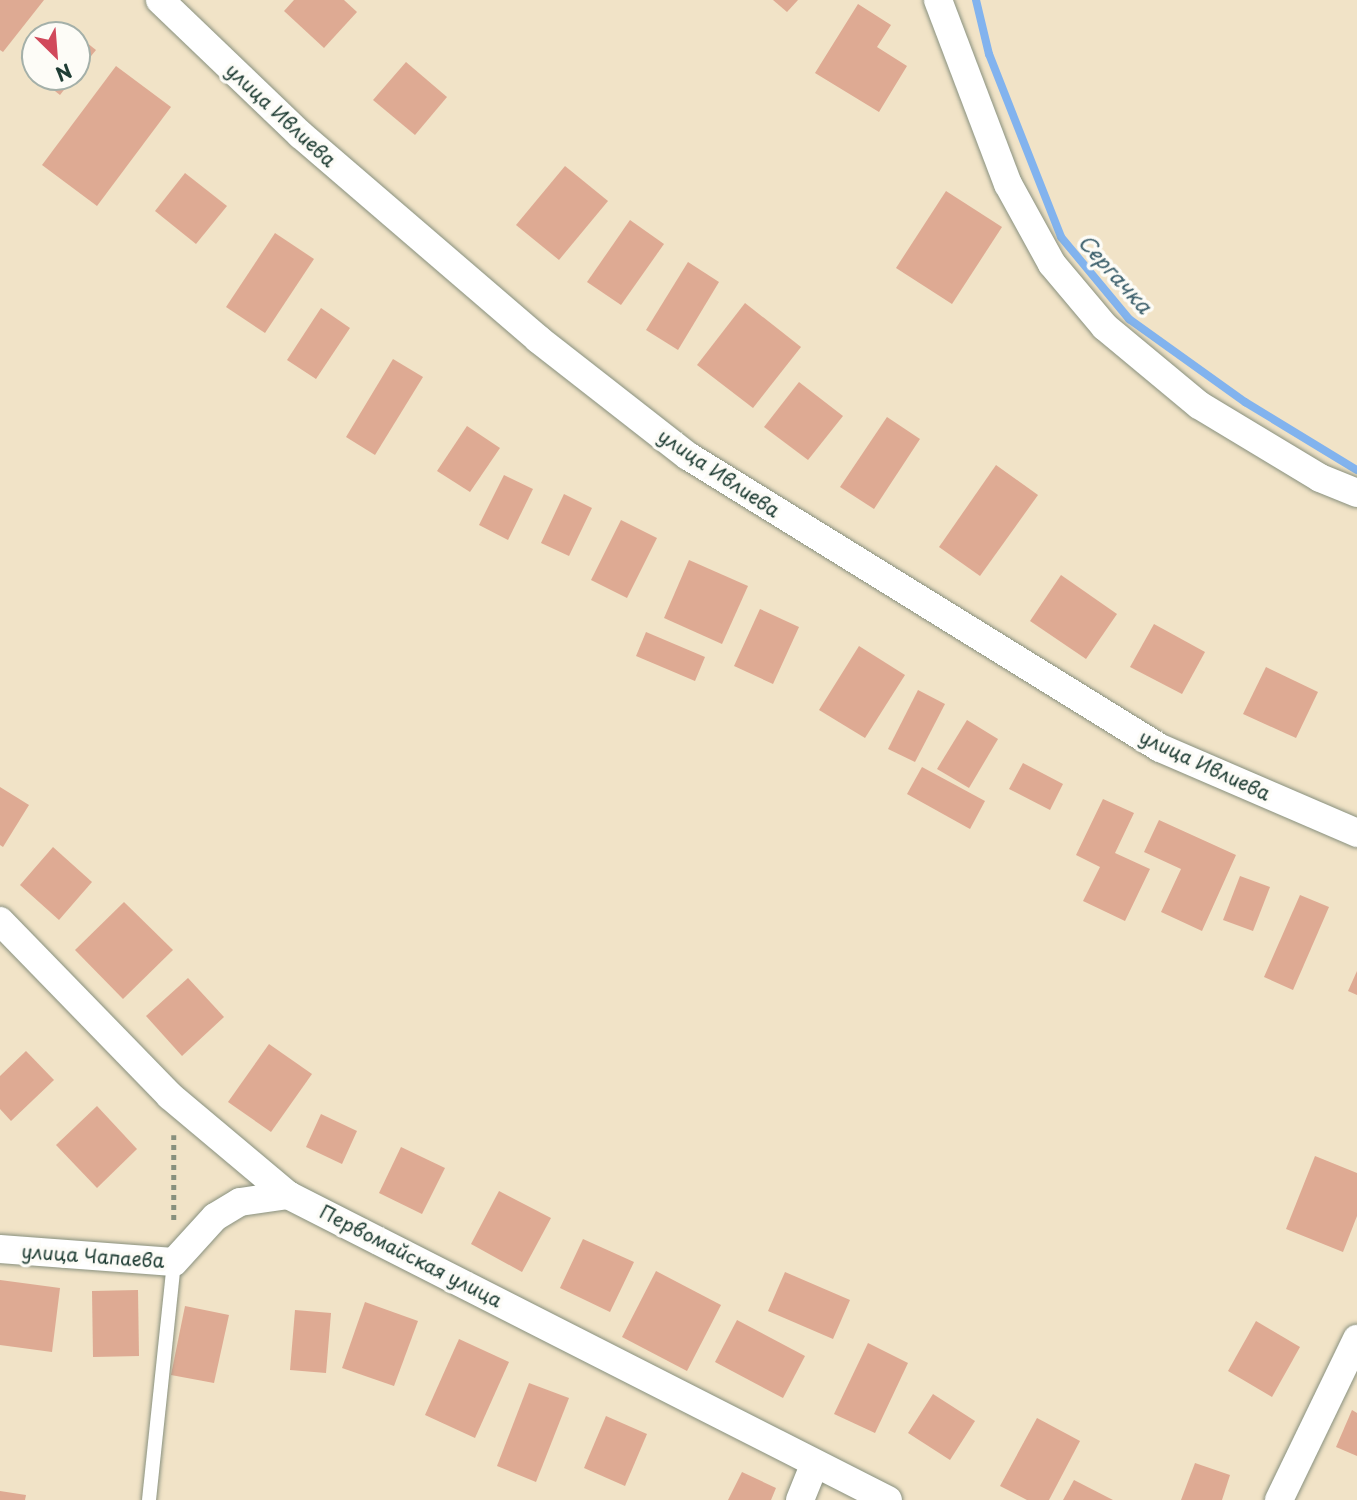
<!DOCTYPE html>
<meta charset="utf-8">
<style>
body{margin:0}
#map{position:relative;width:1357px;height:1500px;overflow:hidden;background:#f1e3c7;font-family:"Playpen Sans",sans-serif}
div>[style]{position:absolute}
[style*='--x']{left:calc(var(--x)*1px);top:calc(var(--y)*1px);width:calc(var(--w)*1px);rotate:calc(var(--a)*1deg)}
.stream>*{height:8px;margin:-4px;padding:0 4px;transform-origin:4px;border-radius:4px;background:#82b3ee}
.building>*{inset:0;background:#deaa93}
.path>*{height:4.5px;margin-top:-2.25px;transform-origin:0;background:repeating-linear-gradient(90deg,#88907e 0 5px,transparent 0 10px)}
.roads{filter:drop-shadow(0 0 2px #88907e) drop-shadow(0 0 2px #88907e)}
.lane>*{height:14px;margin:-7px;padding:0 7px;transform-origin:7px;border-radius:7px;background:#fff}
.street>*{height:28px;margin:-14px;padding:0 14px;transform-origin:14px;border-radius:14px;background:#fff}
span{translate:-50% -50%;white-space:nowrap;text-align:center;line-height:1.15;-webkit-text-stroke:7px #fdfcf7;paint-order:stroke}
.street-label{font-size:19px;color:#1f3d34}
.water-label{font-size:21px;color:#3d606c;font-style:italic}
.north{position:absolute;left:21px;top:21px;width:70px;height:70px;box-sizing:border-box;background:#fdfcf7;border:2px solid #a4b0a9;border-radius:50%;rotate:155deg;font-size:19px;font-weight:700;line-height:28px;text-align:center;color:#1f3d34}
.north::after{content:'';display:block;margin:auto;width:24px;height:32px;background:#d1495b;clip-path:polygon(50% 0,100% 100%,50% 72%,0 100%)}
</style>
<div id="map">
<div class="stream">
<i style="--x:976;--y:0;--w:56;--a:76.5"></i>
<i style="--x:989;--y:54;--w:197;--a:68.5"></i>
<i style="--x:1061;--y:237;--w:107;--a:50.3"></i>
<i style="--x:1129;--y:319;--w:143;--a:35.6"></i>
<i style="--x:1245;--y:402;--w:131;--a:31.3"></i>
</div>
<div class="building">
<i style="clip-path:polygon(0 0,44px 0,3px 52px,0 50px)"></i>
<i style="clip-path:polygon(294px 0,344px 0,357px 12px,324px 48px,284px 11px)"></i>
<i style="clip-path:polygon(773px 0,798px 0,787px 12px)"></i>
<i style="clip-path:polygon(858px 4px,891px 25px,877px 47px,907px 66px,879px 112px,815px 73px)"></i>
<i style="clip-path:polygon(62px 23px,77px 35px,52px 35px)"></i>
<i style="clip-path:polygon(77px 35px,96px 50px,77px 73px)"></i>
<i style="clip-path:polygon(35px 56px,35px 75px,26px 68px)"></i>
<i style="clip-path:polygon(406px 62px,447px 97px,415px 135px,373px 100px)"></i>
<i style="clip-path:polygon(116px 66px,171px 107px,97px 206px,42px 165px)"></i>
<i style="clip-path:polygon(37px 77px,74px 77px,60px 95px)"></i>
<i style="clip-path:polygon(565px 166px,608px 201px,559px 260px,516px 225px)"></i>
<i style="clip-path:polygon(185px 173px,227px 206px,196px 244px,155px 211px)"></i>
<i style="clip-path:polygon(946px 191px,1002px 227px,952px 304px,896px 268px)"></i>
<i style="clip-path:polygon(630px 220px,664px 244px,621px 305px,587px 282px)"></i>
<i style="clip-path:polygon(275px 233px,314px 259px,265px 333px,226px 307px)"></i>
<i style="clip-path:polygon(688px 262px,719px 282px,678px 350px,646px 330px)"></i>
<i style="clip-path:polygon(745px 303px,801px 347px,753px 408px,697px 365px)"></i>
<i style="clip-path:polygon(321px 308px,350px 328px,316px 379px,287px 360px)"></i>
<i style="clip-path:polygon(393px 359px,423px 377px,375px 455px,346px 437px)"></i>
<i style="clip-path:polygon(799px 382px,843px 416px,808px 460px,764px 427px)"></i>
<i style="clip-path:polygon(887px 417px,920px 439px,874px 509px,840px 487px)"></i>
<i style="clip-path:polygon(467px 426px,500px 448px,470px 492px,437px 471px)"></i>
<i style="clip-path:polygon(996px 465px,1038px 495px,980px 576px,939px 547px)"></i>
<i style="clip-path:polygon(504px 475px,533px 489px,508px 540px,479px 525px)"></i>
<i style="clip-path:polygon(564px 494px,592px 508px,569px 556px,541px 543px)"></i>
<i style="clip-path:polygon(621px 520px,657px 538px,627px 598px,591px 580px)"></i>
<i style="clip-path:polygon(689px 560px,748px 586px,722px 644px,664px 618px)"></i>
<i style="clip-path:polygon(1061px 575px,1117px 614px,1086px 659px,1030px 621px)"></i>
<i style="clip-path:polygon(760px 609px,799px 627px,773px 684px,734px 666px)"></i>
<i style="clip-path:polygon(1154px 624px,1205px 652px,1182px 694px,1130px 667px)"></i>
<i style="clip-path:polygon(646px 632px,705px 657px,695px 681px,636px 656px)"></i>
<i style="clip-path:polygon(859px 646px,905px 675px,865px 738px,819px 710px)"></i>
<i style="clip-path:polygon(1266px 667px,1318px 692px,1296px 738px,1243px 714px)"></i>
<i style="clip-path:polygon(918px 690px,945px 704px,915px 762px,888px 749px)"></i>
<i style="clip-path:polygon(967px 720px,998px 739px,969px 788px,937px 769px)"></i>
<i style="clip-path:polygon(1023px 763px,1063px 784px,1050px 810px,1009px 789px)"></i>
<i style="clip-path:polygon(922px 767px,985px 801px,970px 829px,907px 794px)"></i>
<i style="clip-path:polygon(0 787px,29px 805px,3px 847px,0 845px)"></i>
<i style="clip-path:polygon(1103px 799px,1134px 813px,1115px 853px,1150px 869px,1125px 921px,1083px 901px,1100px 867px,1076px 855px)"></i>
<i style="clip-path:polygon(1159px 820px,1236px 855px,1202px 931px,1161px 912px,1181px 869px,1144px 852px)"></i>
<i style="clip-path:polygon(53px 847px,92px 882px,59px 920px,20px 885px)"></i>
<i style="clip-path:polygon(1240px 876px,1270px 887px,1253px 931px,1223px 920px)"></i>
<i style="clip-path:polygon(1300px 895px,1329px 907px,1293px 990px,1264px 977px)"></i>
<i style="clip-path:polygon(124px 902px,173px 950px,123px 999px,75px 950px)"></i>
<i style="clip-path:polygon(1357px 971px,1357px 995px,1348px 991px)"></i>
<i style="clip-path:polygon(188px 978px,224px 1017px,182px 1056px,146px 1016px)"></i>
<i style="clip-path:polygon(269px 1044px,312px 1074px,271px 1132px,228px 1102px)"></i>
<i style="clip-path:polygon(26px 1051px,54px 1080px,11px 1121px,0 1109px,0 1076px)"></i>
<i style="clip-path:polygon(97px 1106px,137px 1149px,97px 1188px,56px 1145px)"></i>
<i style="clip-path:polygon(321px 1114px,357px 1131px,342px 1164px,306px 1147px)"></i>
<i style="clip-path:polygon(401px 1147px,445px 1168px,422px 1214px,379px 1193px)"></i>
<i style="clip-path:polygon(1315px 1156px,1357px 1173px,1357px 1216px,1343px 1252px,1286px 1229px)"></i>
<i style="clip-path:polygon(499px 1191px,551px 1218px,522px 1272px,471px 1244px)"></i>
<i style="clip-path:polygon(583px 1239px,634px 1262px,610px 1312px,560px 1288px)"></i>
<i style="clip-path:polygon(656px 1271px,721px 1305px,687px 1371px,622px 1337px)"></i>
<i style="clip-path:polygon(785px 1272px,850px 1300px,833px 1339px,768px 1311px)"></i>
<i style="clip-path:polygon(0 1280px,60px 1288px,52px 1352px,0 1345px)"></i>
<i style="clip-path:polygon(138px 1290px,139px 1356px,93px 1357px,92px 1291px)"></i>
<i style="clip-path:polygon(365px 1302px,418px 1321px,394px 1386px,342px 1368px)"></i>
<i style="clip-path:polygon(185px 1306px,229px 1315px,214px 1383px,171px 1375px)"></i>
<i style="clip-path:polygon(295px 1310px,331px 1313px,326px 1373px,290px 1370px)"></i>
<i style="clip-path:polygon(737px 1320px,805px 1356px,783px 1398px,715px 1362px)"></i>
<i style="clip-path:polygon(1256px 1321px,1300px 1347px,1272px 1397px,1228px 1371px)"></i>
<i style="clip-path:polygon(459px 1339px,509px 1362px,475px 1438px,425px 1415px)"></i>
<i style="clip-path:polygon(868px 1343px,908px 1363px,875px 1433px,834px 1414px)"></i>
<i style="clip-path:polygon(529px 1383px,569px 1398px,536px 1482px,497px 1466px)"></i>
<i style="clip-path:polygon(933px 1394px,975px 1421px,950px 1460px,908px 1433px)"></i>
<i style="clip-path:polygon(1352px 1410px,1357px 1413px,1357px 1456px,1336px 1447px)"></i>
<i style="clip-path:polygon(606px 1416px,647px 1434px,625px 1486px,584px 1468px)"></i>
<i style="clip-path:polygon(1037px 1418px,1080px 1441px,1049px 1500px,1027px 1500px,1000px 1486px)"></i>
<i style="clip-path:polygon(1195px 1463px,1230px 1475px,1222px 1500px,1181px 1500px)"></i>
<i style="clip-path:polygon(742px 1472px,776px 1488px,771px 1500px,728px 1500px)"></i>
<i style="clip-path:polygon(1074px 1480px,1113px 1500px,1063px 1500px)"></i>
<i style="clip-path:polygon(0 1491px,26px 1495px,25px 1500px,0 1500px)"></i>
</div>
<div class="path">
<i style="--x:174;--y:1135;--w:86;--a:90"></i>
</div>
<div class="roads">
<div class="lane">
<i style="--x:149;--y:1500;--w:239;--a:-84"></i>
</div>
<div class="street">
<i style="--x:160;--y:0;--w:195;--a:43.8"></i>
<i style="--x:301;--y:135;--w:313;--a:40.7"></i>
<i style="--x:538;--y:339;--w:190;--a:38"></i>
<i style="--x:688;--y:456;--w:555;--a:31.74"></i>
<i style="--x:1160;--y:748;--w:215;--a:23.3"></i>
<i style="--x:938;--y:0;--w:197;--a:69.2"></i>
<i style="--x:1008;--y:184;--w:91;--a:61.2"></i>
<i style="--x:1052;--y:264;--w:82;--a:49.9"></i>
<i style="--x:1105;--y:327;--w:122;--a:39.7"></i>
<i style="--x:1199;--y:405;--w:141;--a:31.1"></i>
<i style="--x:1320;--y:478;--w:40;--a:22"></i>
<i style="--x:0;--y:921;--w:244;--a:45.8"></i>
<i style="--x:170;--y:1096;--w:154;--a:40"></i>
<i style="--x:288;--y:1195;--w:673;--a:26.95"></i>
<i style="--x:0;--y:1249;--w:174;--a:4.3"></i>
<i style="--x:174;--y:1262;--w:61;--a:-47.7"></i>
<i style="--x:215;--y:1217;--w:29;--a:-31"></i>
<i style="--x:240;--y:1202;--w:49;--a:-8.3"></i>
<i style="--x:800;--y:1500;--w:35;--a:-68"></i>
<i style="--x:1279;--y:1500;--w:179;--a:-64.2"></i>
</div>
</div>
<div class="street-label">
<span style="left:281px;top:115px;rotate:43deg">улица Ивлиева</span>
<span style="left:719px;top:473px;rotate:34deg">улица Ивлиева</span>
<span style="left:1205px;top:765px;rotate:25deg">улица Ивлиева</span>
<span style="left:93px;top:1256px;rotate:4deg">улица Чапаева</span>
<span style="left:411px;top:1256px;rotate:27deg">Первомайская улица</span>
</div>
<div class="water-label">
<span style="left:1116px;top:273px;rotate:48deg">Сергачка</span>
</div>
<div class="north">N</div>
</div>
